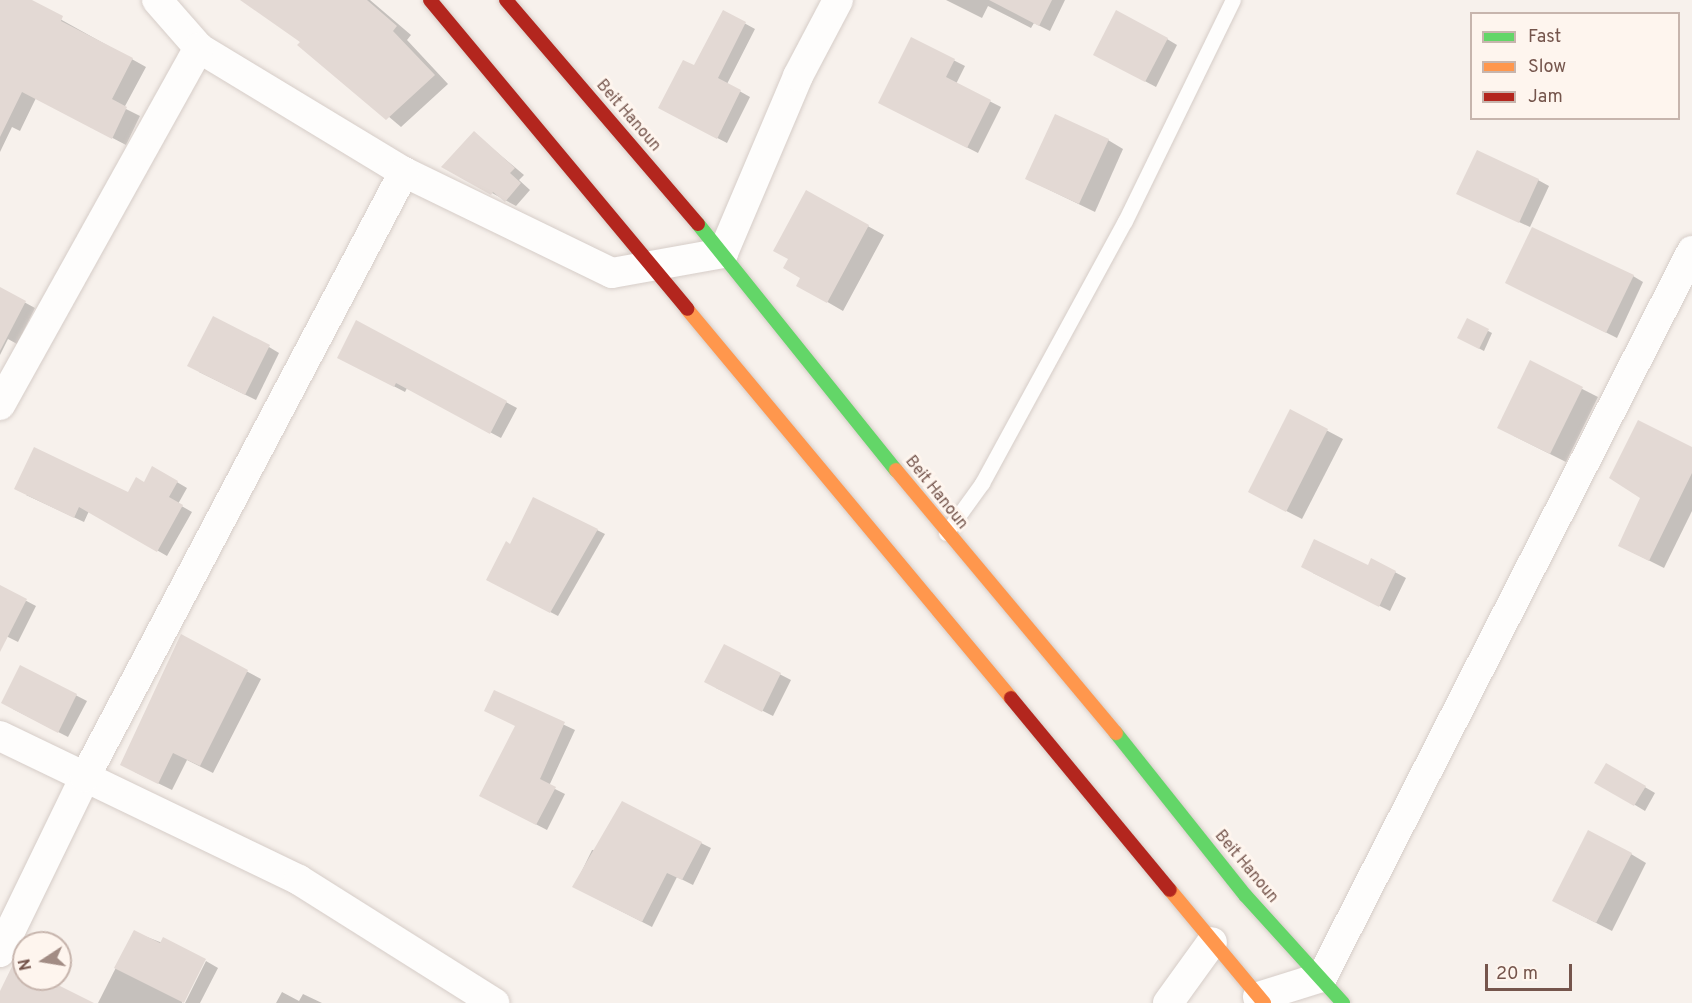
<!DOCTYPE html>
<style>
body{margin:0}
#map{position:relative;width:1692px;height:1003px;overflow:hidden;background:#f7f1ec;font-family:Overpass,sans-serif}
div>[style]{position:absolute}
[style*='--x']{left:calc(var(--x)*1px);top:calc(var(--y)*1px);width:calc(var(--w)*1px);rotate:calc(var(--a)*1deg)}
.shadow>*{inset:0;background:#0003}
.building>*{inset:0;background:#e3d9d4}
.roads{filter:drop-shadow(0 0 2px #d6cdc8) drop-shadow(0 0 2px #d6cdc8)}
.lane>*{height:15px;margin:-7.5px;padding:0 7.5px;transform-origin:7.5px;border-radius:7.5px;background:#fefdfc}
.street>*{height:30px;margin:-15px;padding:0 15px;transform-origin:15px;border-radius:15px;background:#fefdfc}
.fast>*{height:14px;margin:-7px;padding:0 7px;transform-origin:7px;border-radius:7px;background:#63d668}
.slow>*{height:14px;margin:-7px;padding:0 7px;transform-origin:7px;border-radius:7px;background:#ff974d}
.jam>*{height:14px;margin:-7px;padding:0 7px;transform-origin:7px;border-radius:7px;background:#b3261e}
span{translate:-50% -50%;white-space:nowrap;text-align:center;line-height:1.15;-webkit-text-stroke:6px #fef5ee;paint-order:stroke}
.street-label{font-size:16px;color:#75554c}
.legend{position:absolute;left:1470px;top:12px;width:210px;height:108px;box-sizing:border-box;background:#fef5ee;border:2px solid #c7b5ad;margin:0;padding:8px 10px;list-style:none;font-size:18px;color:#75554c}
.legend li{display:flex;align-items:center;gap:12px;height:30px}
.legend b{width:30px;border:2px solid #c7b5ad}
.north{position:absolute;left:12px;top:931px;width:60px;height:60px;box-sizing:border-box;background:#fef5ee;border:2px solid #c7b5ad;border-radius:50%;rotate:258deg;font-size:16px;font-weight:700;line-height:24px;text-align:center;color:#75554c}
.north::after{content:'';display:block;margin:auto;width:21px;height:27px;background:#a28c84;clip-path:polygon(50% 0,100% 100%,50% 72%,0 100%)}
.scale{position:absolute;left:1485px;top:964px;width:87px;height:27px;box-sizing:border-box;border:3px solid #75554c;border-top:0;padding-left:8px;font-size:18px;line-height:21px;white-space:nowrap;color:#75554c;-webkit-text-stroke:4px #fef5ee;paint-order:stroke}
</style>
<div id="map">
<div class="shadow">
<i style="clip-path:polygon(0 0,26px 0,146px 67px,124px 108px,140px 116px,126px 145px,36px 98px,20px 131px,12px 127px,0 152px)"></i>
<i style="clip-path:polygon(251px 0,370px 0,411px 35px,407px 40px,448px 84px,401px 127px)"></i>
<i style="clip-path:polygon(946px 0,1065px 0,1050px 31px,1034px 23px,1031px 28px,988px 6px,982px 18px)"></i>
<i style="clip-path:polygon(724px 12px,755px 29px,727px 84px,750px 97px,727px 143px,669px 113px)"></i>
<i style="clip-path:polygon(912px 39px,965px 66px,956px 84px,1001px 107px,978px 153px,890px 108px)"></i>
<i style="clip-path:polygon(1167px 39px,1177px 45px,1156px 87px,1105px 60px)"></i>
<i style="clip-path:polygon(474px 133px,524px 175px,519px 180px,530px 190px,516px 206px,444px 167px)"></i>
<i style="clip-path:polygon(1108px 140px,1123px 149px,1095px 212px,1027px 179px)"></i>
<i style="clip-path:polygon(1538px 180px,1549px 186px,1530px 227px,1469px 199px)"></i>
<i style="clip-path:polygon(806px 192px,884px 235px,843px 311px,798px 285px,802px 277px,790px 259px)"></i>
<i style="clip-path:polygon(1633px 276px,1643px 282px,1617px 338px,1518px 288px)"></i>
<i style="clip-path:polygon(0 289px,35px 308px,17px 344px,8px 339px,0 355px)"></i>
<i style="clip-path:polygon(1467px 320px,1492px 333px,1484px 351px,1463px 340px)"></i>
<i style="clip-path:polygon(357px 322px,517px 408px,501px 438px,407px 388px,405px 392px,349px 363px)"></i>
<i style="clip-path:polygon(269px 347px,279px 353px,256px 400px,199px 372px)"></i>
<i style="clip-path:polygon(1531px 363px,1598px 397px,1566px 462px,1514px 436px)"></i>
<i style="clip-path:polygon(1290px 411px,1343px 439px,1302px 519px,1265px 500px)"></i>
<i style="clip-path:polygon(1692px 449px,1692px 511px,1664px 568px,1634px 553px)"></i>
<i style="clip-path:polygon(153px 468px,187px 488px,178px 504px,192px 512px,167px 556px,89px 511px,84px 522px,26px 495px,128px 494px,144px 484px)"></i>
<i style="clip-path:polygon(597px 530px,605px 534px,558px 616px,496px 584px,511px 546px)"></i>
<i style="clip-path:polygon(1372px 560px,1406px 578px,1390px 611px,1313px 573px,1369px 567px)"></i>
<i style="clip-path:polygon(0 587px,36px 606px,18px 642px,0 633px)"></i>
<i style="clip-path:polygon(182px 637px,261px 679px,213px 773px,187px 760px,172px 790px,135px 772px)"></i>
<i style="clip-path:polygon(725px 646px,791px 680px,773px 716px,716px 688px)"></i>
<i style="clip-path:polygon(21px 667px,87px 701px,68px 737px,13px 709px)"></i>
<i style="clip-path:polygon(495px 692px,575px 730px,549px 786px,565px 794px,547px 830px,491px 801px,516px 726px)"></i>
<i style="clip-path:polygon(1607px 765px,1655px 793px,1645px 811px,1597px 782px)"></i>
<i style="clip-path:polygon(701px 843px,711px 848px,693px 885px,677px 877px,652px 927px,574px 887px,592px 850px)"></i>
<i style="clip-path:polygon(1631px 854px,1646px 863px,1612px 931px,1569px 909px)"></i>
<i style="clip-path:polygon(134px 932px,204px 959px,182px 1003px,98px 1003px)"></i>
<i style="clip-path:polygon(206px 961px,218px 968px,200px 1003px,185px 1003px)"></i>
<i style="clip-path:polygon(282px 992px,299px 1001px,303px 994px,322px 1003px,276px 1003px)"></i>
</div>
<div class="building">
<i style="clip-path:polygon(0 0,32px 0,63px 16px,61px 21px,133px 58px,112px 99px,127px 107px,112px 139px,22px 92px,0 137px)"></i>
<i style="clip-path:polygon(240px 0,367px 0,397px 26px,393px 31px,435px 75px,386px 120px,297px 45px,300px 42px)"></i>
<i style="clip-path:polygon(989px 0,1052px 0,1039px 26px)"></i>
<i style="clip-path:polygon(723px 10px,746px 22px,718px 78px,741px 90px,717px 139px,658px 108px,683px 60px,694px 65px)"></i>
<i style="clip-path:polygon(1116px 10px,1168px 38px,1145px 82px,1093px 55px)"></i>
<i style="clip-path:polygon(911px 37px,955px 59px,946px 77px,991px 100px,967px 148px,878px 103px)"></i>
<i style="clip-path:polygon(1055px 114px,1109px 139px,1079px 204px,1025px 179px)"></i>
<i style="clip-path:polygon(474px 131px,515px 168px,510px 173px,521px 183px,505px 202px,493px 192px,491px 195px,441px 167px)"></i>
<i style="clip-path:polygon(1477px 150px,1539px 179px,1519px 223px,1456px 194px)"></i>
<i style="clip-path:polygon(806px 190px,869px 225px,827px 303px,796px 286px,800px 278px,783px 268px,788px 259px,773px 251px)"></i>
<i style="clip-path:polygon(1532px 227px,1634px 275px,1606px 333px,1505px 283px)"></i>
<i style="clip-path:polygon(0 287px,26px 301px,0 351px)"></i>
<i style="clip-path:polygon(213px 316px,270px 345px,245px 395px,187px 366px)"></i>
<i style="clip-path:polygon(1467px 318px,1489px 329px,1479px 349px,1457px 338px)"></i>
<i style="clip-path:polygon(356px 320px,507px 401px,490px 434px,396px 383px,394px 387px,337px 358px)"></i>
<i style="clip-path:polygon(1530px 360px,1583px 387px,1550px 454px,1497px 428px)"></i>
<i style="clip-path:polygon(1290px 409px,1328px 429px,1286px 512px,1248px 492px)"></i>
<i style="clip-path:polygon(1638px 420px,1692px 447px,1692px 473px,1649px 561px,1618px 546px,1640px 498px,1609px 478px)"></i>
<i style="clip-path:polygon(34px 447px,128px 492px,136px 477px,144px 482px,152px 466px,178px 481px,169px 497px,183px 505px,157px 552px,79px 507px,74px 518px,14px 489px)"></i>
<i style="clip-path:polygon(533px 497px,598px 529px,550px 613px,486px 580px,506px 541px,510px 544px)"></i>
<i style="clip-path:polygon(1314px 539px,1368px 565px,1371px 558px,1396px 571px,1379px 607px,1301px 567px)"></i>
<i style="clip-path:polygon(0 585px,27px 599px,0 652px)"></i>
<i style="clip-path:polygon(181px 634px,248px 670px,200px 766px,173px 753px,158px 784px,120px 765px)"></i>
<i style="clip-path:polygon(724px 644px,781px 673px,762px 712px,704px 682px)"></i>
<i style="clip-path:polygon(20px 665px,77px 694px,58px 733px,1px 703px)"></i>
<i style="clip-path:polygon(494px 690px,565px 722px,540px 779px,556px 787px,536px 825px,479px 796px,515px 726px,484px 711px)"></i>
<i style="clip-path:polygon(1606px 763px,1646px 786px,1634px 806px,1594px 783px)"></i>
<i style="clip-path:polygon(622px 801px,702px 842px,682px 880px,667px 873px,642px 922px,572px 887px)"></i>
<i style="clip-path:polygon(1588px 830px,1632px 853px,1596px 923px,1552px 901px)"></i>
<i style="clip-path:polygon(134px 930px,160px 943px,163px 937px,206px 959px,184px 1003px,114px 968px)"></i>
<i style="clip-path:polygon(24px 942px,24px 979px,46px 979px,94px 1003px,0 1003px,0 991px)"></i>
</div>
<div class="roads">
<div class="lane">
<i style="--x:946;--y:533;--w:62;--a:-54.2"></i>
<i style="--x:982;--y:483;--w:298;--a:-61.4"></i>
<i style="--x:1125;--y:221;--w:246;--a:-64"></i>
</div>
<div class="street">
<i style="--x:157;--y:0;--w:64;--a:48.8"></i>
<i style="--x:199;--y:48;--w:240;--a:31.2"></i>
<i style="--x:404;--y:172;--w:231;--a:25.9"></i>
<i style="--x:612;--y:273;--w:113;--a:-10.2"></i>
<i style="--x:723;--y:253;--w:192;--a:-67"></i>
<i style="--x:798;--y:76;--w:86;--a:-62.2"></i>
<i style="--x:0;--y:405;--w:409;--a:-60.9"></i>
<i style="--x:0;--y:736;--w:332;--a:25.7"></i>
<i style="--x:299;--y:880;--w:231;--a:32.2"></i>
<i style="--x:0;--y:952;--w:195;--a:-64.1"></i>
<i style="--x:85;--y:777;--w:684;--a:-62.2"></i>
<i style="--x:1258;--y:997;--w:67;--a:-17.4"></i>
<i style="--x:1322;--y:977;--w:815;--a:-62.99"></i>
<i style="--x:1168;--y:1003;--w:75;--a:-54.2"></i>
</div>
<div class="fast">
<i style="--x:698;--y:224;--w:316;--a:51.2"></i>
<i style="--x:1116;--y:733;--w:207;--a:51.5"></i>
<i style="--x:1245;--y:895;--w:146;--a:47.8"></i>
</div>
<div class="slow">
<i style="--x:687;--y:309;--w:506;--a:50.21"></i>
<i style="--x:896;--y:470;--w:343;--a:50.1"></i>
<i style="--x:1170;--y:890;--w:147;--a:50.2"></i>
</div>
<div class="jam">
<i style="--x:430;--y:0;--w:402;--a:50.2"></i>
<i style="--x:506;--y:0;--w:295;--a:49.4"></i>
<i style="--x:1011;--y:698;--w:249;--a:50.4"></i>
</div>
</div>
<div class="street-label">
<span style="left:628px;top:116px;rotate:49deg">Beit Hanoun</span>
<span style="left:936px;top:493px;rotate:51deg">Beit Hanoun</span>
<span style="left:1246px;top:867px;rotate:50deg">Beit Hanoun</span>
</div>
<ul class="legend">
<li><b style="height:8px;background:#63d668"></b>Fast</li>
<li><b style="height:8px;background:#ff974d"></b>Slow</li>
<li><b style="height:8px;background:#b3261e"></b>Jam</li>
</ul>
<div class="north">N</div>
<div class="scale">20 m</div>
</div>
